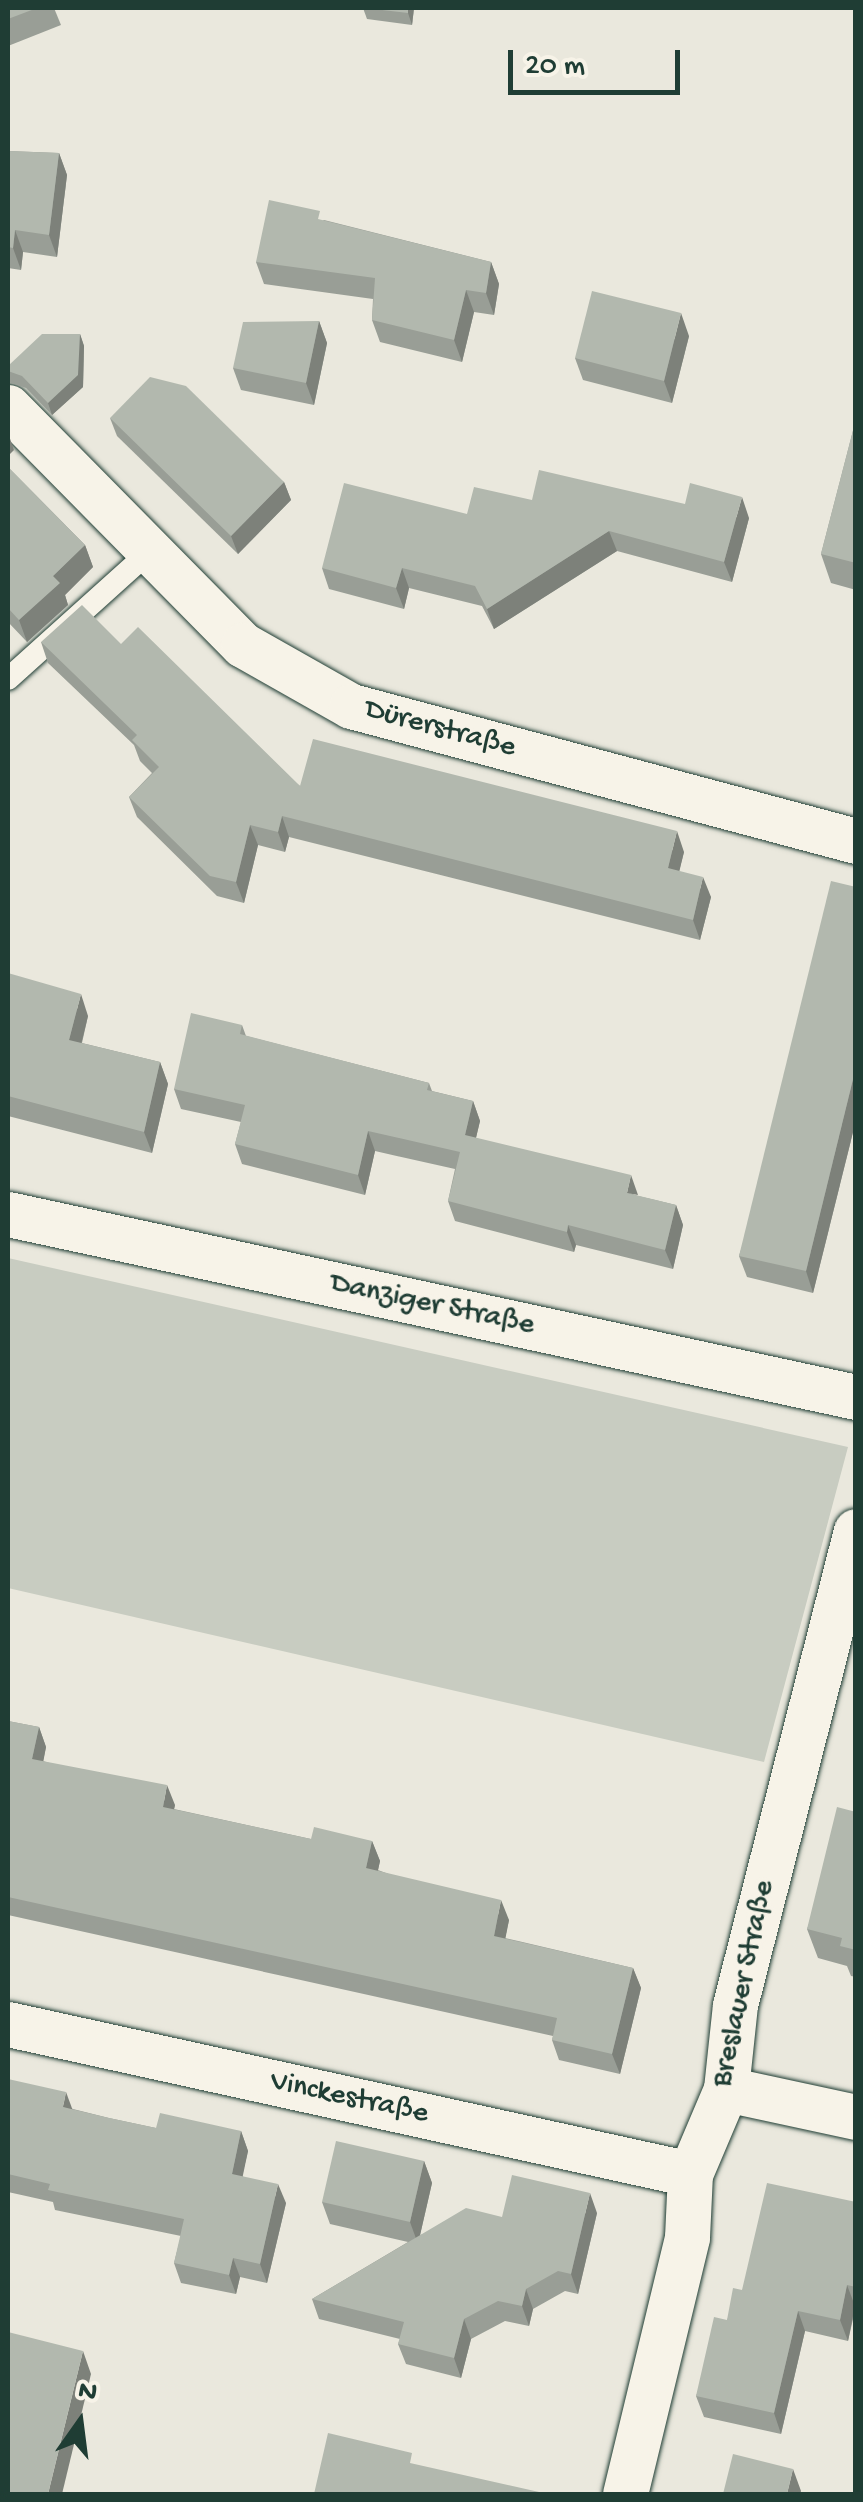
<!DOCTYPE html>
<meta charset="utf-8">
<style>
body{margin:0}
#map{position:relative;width:863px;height:2502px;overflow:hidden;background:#eae8dd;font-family:"Gochi Hand",sans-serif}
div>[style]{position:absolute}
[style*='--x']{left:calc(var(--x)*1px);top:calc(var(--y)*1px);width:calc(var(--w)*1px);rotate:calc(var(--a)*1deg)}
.green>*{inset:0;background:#c8ccc1}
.roads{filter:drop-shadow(0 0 2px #1f3d34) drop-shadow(0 0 2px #1f3d34)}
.lane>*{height:22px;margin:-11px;padding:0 11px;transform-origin:11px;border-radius:11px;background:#f7f3e8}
.street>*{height:45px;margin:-22.5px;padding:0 22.5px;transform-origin:22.5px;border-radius:22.5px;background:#f7f3e8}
.wall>*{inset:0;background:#999e96}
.shaded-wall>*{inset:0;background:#7d817a}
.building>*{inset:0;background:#b2b8ae}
span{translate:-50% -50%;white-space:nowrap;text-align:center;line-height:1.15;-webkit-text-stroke:8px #f7f3e8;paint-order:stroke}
.street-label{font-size:30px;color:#1f3d34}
.frame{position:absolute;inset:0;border:10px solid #1f3d34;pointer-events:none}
.north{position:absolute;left:30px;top:2372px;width:100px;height:100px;-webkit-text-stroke:8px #f7f3e8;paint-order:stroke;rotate:14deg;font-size:28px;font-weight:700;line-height:40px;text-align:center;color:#1f3d34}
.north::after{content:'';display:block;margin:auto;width:35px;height:45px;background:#1f3d34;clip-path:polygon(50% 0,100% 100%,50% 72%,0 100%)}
.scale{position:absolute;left:508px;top:50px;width:172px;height:45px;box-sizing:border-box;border:5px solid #1f3d34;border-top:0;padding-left:12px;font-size:30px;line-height:35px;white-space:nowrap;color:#1f3d34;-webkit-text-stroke:8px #f7f3e8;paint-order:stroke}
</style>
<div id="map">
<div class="green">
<i style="clip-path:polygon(8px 1258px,848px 1447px,764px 1762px,8px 1588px)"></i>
</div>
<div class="roads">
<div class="lane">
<i style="--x:8;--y:679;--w:191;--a:-42"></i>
</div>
<div class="street">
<i style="--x:8;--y:407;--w:334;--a:45.4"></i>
<i style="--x:243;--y:645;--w:124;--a:29.5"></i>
<i style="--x:351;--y:706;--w:523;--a:14.97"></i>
<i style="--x:8;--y:1214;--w:868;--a:12.18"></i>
<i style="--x:8;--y:2024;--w:698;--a:12.4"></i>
<i style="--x:726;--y:2089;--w:133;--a:12.2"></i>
<i style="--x:625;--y:2494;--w:264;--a:-76.4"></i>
<i style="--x:687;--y:2237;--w:63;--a:-87.3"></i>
<i style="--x:690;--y:2174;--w:92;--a:-67"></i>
<i style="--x:726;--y:2089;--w:84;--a:-83.9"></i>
<i style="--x:735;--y:2005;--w:489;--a:-75.7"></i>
</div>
</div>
<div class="wall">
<i style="clip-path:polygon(8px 8px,54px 8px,61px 25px,8px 46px)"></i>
<i style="clip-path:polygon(363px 8px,414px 8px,412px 25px,367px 19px)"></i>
<i style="clip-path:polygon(8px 151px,59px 153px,67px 175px,57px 257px,23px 252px,21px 270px,8px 268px)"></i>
<i style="clip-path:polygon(324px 220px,491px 262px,499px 284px,494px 315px,474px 312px,462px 362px,380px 342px,372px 320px,373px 299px,264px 284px,256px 262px)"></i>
<i style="clip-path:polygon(319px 321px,327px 343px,314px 405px,241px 390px,233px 368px)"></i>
<i style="clip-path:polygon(80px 334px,84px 346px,83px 387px,52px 415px,26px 388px,8px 382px,8px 366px)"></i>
<i style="clip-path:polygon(689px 336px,672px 403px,583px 380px,575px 358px)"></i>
<i style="clip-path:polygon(110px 418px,284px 482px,291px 500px,238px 554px,117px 436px)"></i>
<i style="clip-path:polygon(856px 419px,856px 590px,831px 583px,821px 554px)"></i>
<i style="clip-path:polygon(8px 467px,85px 545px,93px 567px,65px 595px,68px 605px,27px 642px,8px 622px)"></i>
<i style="clip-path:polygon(532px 500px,749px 518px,732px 582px,617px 551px,494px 629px,482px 606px,409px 588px,404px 609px,329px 589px,322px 568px,467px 514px)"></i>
<i style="clip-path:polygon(41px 642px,121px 644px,300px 786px,684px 852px,679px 871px,711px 897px,700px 940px,289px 837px,285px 852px,258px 845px,244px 903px,217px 896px,137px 817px,129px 797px,152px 773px,140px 761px,134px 745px,48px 663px)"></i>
<i style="clip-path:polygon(856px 887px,856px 1120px,813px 1293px,747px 1277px,739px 1256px)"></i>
<i style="clip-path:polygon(8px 973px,88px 1016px,82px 1043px,160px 1062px,168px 1084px,152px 1153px,8px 1116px)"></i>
<i style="clip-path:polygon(242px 1025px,246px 1036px,429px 1083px,432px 1091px,473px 1101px,480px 1121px,476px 1138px,638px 1196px,676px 1205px,683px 1225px,673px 1269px,576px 1245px,574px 1252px,455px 1221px,448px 1201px,455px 1169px,375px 1151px,365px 1195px,242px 1164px,235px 1144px,241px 1122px,181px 1109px,174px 1089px)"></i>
<i style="clip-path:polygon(8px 1721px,39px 1727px,46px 1747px,43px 1761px,175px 1805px,174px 1809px,311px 1839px,372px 1841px,380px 1861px,378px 1870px,509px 1920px,505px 1938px,633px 1968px,641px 1988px,620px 2074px,559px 2060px,552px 2040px,553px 2036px,8px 1915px)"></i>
<i style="clip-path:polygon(856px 1812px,856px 1977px,851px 1976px,847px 1966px,818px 1958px,807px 1929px)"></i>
<i style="clip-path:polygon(8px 2079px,73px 2109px,109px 2118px,156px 2128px,241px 2131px,248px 2151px,242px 2176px,286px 2203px,267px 2283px,240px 2277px,236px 2294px,181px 2283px,174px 2263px,181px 2236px,55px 2210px,53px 2202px,8px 2192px)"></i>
<i style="clip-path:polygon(424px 2161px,432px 2183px,420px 2235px,502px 2217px,597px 2213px,578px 2294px,565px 2291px,533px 2309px,529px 2326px,505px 2321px,471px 2339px,461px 2378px,406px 2364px,398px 2344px,400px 2339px,319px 2319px,312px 2299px,408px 2242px,330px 2224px,322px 2202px)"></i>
<i style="clip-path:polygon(856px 2202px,856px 2306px,848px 2341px,805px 2331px,781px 2434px,704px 2417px,696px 2396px,727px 2320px,742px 2290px)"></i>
</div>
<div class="shaded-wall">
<i style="clip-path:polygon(408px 8px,414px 8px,412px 25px,408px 13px)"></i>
<i style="clip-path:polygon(59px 153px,67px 175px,57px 257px,49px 235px)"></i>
<i style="clip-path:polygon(15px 230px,23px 252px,21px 270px,13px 248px)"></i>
<i style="clip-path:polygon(491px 262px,499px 284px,494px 315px,486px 293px)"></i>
<i style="clip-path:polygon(466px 290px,474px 312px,462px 362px,454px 340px)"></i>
<i style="clip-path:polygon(681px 313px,689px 336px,672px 403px,664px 381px)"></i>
<i style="clip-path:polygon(319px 321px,327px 343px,314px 405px,306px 383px)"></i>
<i style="clip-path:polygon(80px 334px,84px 346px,83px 387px,52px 415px,48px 403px)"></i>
<i style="clip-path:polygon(8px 433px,14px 450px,8px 456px)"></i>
<i style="clip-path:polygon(284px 482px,291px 500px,238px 554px,231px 536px)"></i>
<i style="clip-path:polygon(742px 497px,749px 518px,732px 582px,724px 562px)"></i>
<i style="clip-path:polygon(609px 531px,617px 551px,494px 629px,487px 609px)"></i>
<i style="clip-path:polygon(85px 545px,93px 567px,65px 595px,68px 605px,27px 642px,19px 620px,53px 576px)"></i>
<i style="clip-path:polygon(402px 568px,409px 588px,404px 609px,396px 588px)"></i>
<i style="clip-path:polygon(282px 816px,289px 837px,285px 852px,278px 832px)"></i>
<i style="clip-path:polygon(250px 825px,258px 845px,244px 903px,236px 882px)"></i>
<i style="clip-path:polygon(677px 831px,684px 852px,675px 889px,668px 868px)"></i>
<i style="clip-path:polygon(703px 877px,711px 897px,700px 940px,693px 920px)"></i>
<i style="clip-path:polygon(81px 994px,88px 1016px,77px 1061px,69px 1040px)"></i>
<i style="clip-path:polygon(160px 1062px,168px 1084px,152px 1153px,144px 1132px)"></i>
<i style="clip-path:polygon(856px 1067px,856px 1120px,813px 1293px,806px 1271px)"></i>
<i style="clip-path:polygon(473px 1101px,480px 1121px,472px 1154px,465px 1135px)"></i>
<i style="clip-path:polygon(368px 1131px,375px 1151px,365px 1195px,358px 1175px)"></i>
<i style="clip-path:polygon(631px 1175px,638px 1195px,627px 1193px)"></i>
<i style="clip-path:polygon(676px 1205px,683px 1225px,673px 1269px,665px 1250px)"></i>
<i style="clip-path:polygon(568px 1225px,576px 1245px,574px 1252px,567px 1232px)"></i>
<i style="clip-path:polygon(39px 1727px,46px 1747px,40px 1779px,32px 1759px)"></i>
<i style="clip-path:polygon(167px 1785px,175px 1805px,170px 1827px,163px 1807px)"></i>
<i style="clip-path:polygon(372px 1841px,380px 1861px,374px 1888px,366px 1868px)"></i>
<i style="clip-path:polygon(501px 1900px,509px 1920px,502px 1956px,494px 1936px)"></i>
<i style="clip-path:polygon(633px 1968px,641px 1988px,620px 2074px,612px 2054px)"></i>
<i style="clip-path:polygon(66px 2092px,73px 2111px,63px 2107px)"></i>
<i style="clip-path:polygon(241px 2131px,248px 2151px,239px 2194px,232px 2174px)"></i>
<i style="clip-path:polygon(424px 2161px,432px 2183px,418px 2244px,410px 2222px)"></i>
<i style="clip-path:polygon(278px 2184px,286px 2203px,267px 2283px,260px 2264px)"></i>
<i style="clip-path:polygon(590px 2193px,597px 2213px,578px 2294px,571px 2274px)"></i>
<i style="clip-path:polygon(233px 2258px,240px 2277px,236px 2294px,229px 2275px)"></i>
<i style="clip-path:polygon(847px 2285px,855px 2306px,848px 2341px,840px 2320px)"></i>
<i style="clip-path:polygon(526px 2289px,533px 2309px,529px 2326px,522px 2306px)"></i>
<i style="clip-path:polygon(798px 2311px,805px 2331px,781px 2434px,774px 2413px)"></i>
<i style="clip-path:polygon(464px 2319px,471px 2339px,461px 2378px,454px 2358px)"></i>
<i style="clip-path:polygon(83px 2351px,91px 2374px,62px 2494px,48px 2494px)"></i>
<i style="clip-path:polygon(793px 2469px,801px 2491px,800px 2494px,787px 2494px)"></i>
</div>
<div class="building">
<i style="clip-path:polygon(8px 8px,37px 8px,8px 19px)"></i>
<i style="clip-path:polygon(365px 8px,408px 8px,408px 13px)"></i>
<i style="clip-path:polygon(8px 151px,59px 153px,49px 235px,15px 230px,13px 248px,8px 247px)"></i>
<i style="clip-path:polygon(269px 200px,320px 211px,318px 219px,491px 262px,486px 293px,466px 290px,454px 340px,372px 320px,375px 278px,256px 262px)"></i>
<i style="clip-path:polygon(592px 291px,681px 313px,664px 381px,575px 358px)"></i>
<i style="clip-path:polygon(319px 321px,306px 383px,233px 368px,243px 322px)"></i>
<i style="clip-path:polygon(42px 334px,80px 334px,78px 375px,48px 403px,22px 376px,8px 371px,8px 366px)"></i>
<i style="clip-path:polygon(150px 377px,186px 386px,284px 482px,231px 536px,110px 418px)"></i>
<i style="clip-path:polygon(856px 419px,856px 563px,821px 554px)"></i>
<i style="clip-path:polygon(8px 467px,85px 545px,53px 576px,60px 583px,19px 620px,8px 608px)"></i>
<i style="clip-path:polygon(539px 470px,685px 504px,690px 483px,742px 497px,724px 562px,609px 531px,487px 609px,475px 586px,402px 568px,396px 588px,322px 568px,344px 483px,467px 514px,474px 487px,532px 500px)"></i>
<i style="clip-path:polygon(82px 605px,121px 644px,138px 627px,300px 786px,313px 739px,677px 831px,668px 868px,703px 877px,693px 920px,282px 816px,278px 832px,250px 825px,236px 882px,210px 876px,129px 797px,159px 767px,132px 740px,137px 735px,41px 642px)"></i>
<i style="clip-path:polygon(831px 881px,856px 887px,856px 1067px,806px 1271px,739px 1256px)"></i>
<i style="clip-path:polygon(8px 973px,81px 994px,69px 1040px,160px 1062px,144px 1132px,8px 1096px)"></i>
<i style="clip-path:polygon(191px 1013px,242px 1025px,240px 1034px,429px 1083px,427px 1090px,473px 1101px,465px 1135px,631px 1175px,627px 1193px,676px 1205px,665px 1250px,568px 1225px,567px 1232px,448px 1201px,460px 1152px,368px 1131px,358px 1175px,235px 1144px,245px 1105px,174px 1089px)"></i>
<i style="clip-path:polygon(8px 1721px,39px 1727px,32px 1759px,167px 1785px,163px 1807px,311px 1839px,314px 1827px,372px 1841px,366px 1868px,501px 1900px,494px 1936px,633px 1968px,612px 2054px,552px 2040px,557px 2018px,8px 1897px)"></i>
<i style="clip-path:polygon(837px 1807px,856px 1812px,856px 1950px,840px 1946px,842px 1938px,807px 1929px)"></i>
<i style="clip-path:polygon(8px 2079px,66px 2092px,63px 2107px,109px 2118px,156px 2128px,160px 2113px,241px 2131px,232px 2174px,278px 2184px,260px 2264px,233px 2258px,229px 2275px,174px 2263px,184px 2219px,48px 2190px,50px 2184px,8px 2174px)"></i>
<i style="clip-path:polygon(336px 2141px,424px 2161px,410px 2222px,322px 2202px)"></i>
<i style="clip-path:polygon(512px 2175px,590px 2193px,571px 2274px,558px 2271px,526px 2289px,522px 2306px,498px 2301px,464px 2319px,454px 2358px,398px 2344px,404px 2322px,312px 2299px,466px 2208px,502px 2217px)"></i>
<i style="clip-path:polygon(767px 2183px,856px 2202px,856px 2287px,847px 2285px,840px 2320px,798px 2311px,774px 2413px,696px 2396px,714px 2317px,727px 2320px,733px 2288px,742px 2290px)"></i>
<i style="clip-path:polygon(8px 2332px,83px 2351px,48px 2494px,8px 2494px)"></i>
<i style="clip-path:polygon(328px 2433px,412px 2453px,410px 2463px,548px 2494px,314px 2494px)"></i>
<i style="clip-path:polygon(733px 2454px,793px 2469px,787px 2494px,723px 2494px)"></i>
</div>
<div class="street-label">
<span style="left:440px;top:730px;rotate:15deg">Dürerstraße</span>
<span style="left:432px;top:1306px;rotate:12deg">Danziger Straße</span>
<span style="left:745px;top:1984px;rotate:-78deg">Breslauer Straße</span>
<span style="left:349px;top:2099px;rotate:12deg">Vinckestraße</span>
</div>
<div class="frame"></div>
<div class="north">N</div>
<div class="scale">20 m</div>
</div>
